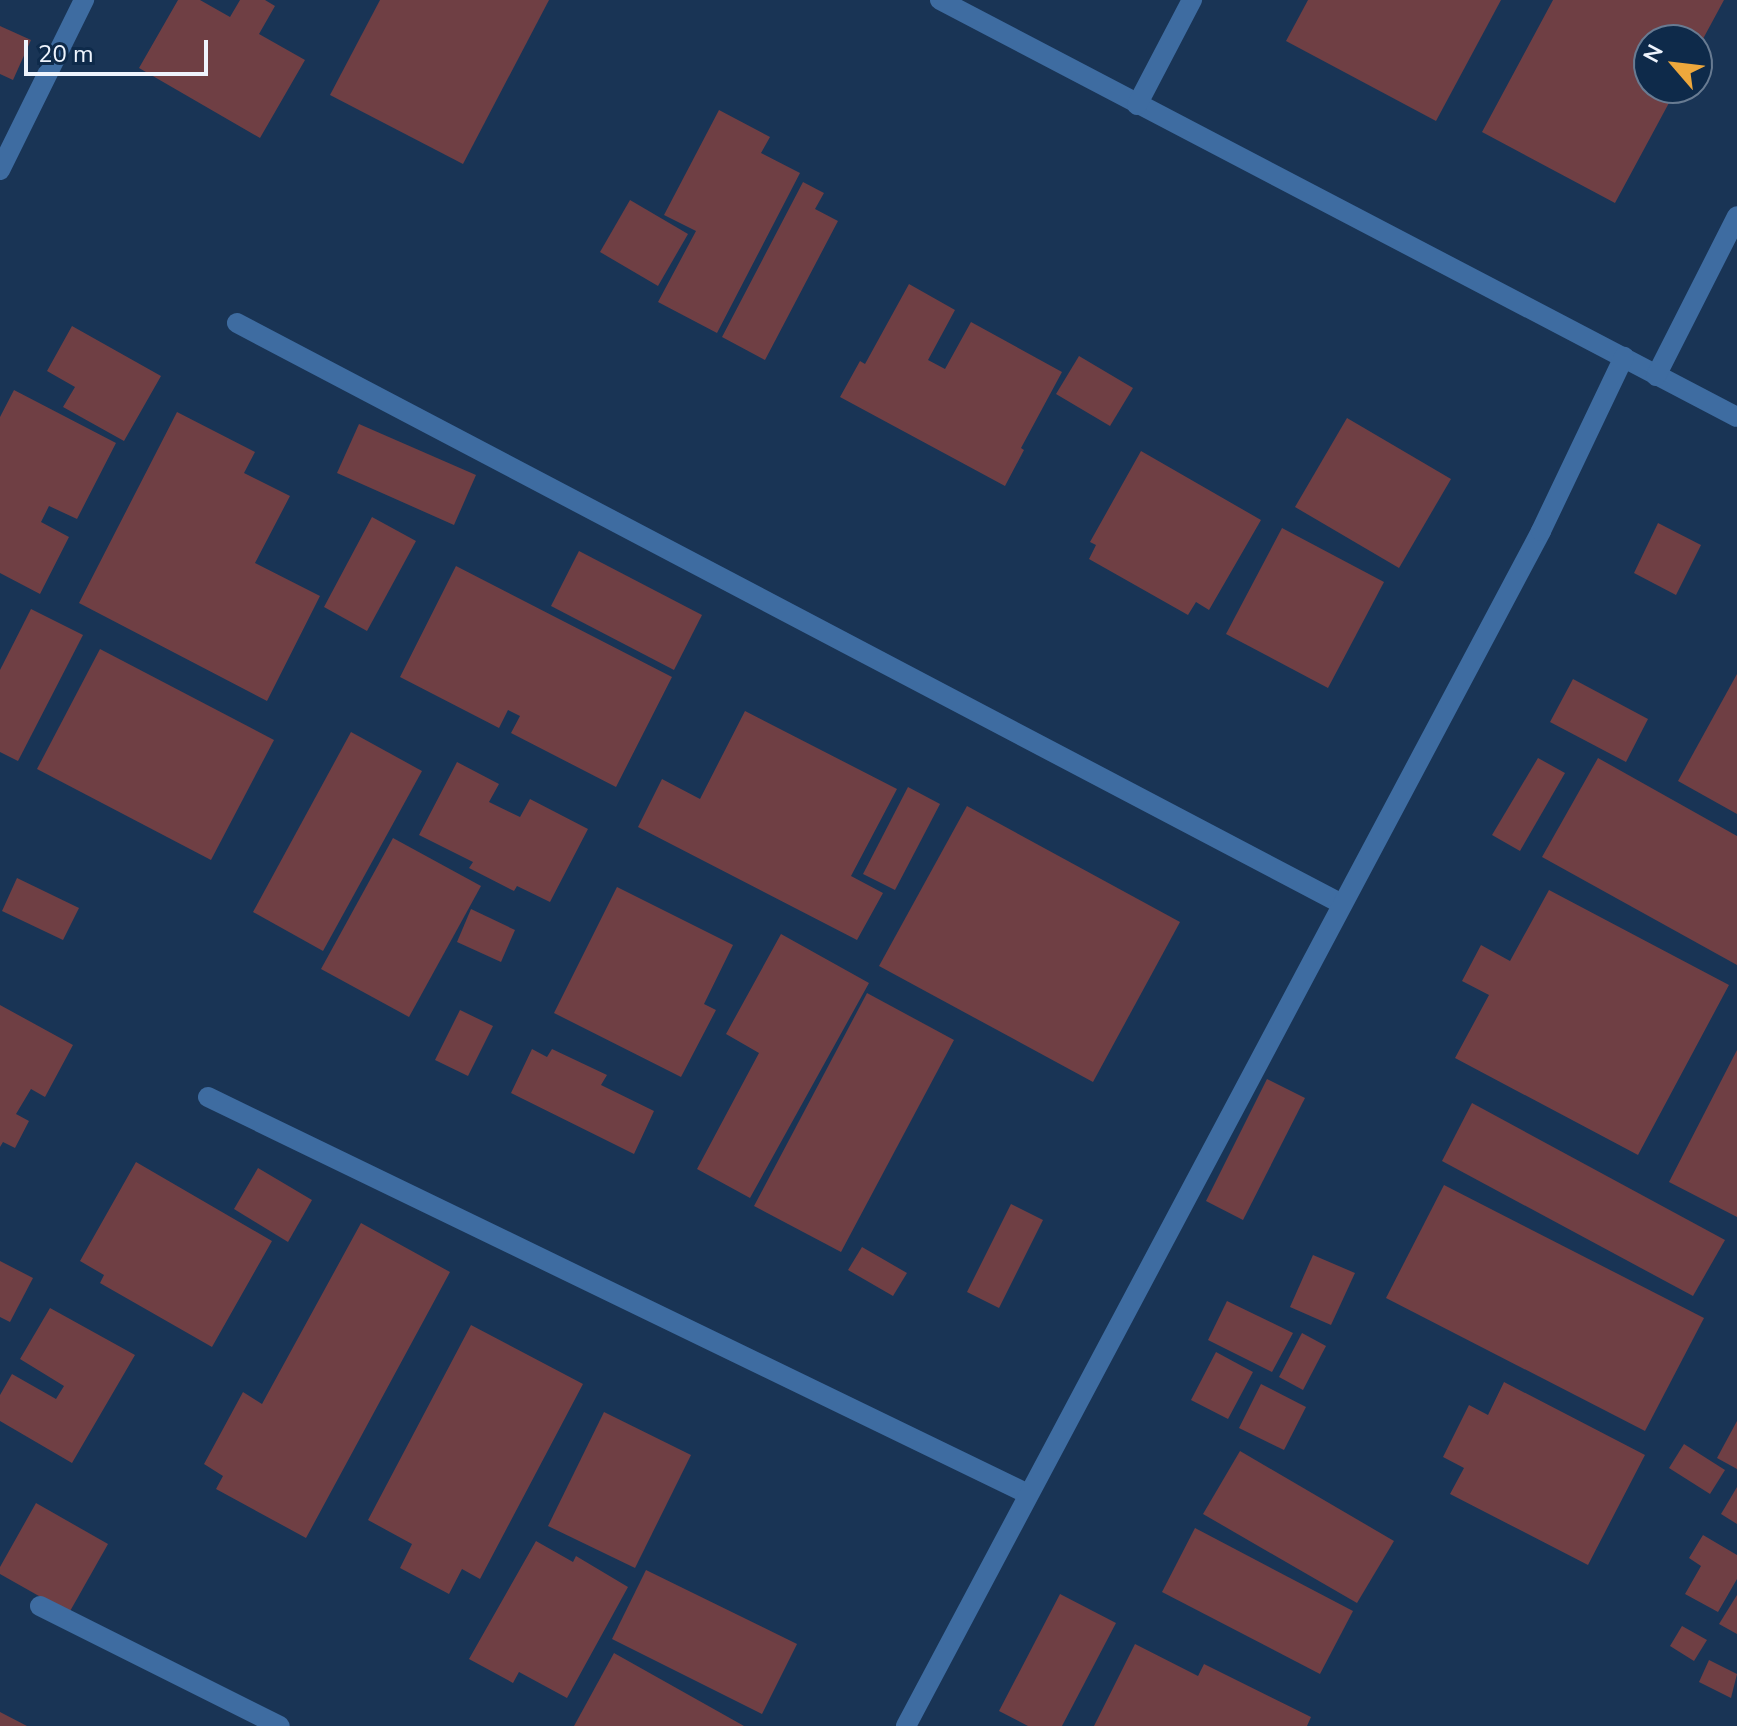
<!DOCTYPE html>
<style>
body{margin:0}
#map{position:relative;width:1737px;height:1726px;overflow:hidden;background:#193455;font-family:"Nunito Sans",sans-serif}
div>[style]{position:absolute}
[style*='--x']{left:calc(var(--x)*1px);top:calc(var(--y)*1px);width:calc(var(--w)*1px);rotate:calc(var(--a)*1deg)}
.building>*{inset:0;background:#6f3f44}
.minor>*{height:20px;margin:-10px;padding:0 10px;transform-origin:10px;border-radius:10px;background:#3e6ca1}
span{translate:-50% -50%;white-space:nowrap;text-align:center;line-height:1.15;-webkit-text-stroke:6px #0e2a4a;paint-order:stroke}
.north{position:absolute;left:1633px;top:24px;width:80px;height:80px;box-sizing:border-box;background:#0e2a4a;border:2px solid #687b92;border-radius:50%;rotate:298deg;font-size:22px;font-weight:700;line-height:32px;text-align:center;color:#eef4fd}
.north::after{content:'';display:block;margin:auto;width:28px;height:36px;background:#eea83c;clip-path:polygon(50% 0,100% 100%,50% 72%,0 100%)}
.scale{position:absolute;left:24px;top:40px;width:184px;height:36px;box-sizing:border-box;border:4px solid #eef4fd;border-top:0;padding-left:10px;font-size:24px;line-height:28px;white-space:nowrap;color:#eef4fd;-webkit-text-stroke:6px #0e2a4a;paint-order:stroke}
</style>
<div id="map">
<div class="building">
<i style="clip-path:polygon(178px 0,200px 0,230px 17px,240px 0,265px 0,275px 6px,259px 34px,305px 60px,260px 138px,139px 68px)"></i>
<i style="clip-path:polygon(380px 0,549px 0,463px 164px,330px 95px)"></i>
<i style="clip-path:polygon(1308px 0,1501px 0,1436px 121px,1286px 41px)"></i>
<i style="clip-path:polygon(1553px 0,1724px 0,1697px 50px,1697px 40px,1649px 40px,1649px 88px,1677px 88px,1615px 203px,1482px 132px)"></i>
<i style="clip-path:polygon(0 26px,31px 40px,13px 80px,0 74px)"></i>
<i style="clip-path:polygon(719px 110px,770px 137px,761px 153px,800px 173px,717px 333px,658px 302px,696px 231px,664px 215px)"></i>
<i style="clip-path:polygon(803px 182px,824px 193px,815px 209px,838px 221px,765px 360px,722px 337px)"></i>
<i style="clip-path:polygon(630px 200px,688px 234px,658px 286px,600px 252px)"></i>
<i style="clip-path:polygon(909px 284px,955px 310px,928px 360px,945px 369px,971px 322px,1062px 372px,1021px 448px,1024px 450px,1005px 486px,840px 397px,860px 361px,865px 364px)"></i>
<i style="clip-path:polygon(72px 326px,161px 376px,124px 441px,63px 407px,75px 387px,47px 371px)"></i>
<i style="clip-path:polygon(1079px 356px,1133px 388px,1110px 426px,1056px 394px)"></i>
<i style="clip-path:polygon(14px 390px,116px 443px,77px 519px,49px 506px,41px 522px,69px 537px,40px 594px,0 573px,0 417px)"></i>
<i style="clip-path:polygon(177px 412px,255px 452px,244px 473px,290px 496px,255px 563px,320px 596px,267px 701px,79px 603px)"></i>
<i style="clip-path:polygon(1347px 418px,1451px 479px,1399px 568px,1295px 507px)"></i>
<i style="clip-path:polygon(359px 424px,476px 475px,454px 525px,337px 473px)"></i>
<i style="clip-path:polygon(1141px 451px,1261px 520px,1209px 610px,1196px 602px,1188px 615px,1089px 559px,1096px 545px,1090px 542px)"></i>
<i style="clip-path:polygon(372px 517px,416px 541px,367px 631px,324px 607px)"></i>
<i style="clip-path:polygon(1658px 523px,1701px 545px,1676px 595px,1634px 573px)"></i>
<i style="clip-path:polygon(1282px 528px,1384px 582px,1328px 688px,1226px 634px)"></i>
<i style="clip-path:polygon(579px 551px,702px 615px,674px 670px,551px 606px)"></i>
<i style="clip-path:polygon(456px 566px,672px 677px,616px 787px,511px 733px,520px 716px,508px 710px,499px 728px,400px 677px)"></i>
<i style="clip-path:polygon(31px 609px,83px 635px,18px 761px,0 752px,0 670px)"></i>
<i style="clip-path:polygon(100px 649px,274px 740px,211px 860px,37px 769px)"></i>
<i style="clip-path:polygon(1737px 674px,1737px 814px,1678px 781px)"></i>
<i style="clip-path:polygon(1573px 679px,1648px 719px,1626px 762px,1550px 722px)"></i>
<i style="clip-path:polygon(745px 711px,897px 789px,851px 876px,883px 893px,857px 940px,638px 827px,662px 779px,700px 799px)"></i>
<i style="clip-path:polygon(351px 732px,422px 771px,323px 951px,253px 912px)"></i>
<i style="clip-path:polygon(1538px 758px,1565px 773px,1520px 851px,1492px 835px)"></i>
<i style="clip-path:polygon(1598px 758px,1737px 836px,1737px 965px,1542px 857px)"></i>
<i style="clip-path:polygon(457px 762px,499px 784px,489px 802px,520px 817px,530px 799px,588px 829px,550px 902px,517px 886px,514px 891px,469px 868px,473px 862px,419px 835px)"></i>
<i style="clip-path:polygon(908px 787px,940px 804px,895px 890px,863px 874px)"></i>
<i style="clip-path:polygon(967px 806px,1180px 922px,1093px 1082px,879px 966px)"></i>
<i style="clip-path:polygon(393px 838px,481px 886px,409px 1017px,321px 969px)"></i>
<i style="clip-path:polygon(17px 878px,79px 908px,63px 940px,2px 911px)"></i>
<i style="clip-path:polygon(617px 887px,733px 945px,704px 1004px,716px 1010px,681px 1077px,554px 1013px)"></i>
<i style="clip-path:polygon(1549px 890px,1729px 985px,1638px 1155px,1455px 1058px,1489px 995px,1462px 981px,1481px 945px,1510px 961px)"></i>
<i style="clip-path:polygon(471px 909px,515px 930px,501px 962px,457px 942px)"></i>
<i style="clip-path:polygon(781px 934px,869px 983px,750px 1198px,697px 1169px,759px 1053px,726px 1034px)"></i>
<i style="clip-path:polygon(867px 993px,954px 1040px,841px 1252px,754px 1206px)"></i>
<i style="clip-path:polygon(0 1005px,73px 1045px,45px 1097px,31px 1089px,16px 1114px,29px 1121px,15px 1148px,3px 1142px,0 1147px)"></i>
<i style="clip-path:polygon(460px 1010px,493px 1026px,468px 1076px,435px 1060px)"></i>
<i style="clip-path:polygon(532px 1049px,547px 1057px,552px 1049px,607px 1075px,601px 1085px,654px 1111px,634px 1154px,511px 1093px)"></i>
<i style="clip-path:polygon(1737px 1050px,1737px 1217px,1669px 1182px)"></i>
<i style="clip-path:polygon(1267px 1079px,1305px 1098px,1243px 1220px,1206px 1201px)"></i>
<i style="clip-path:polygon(1472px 1103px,1725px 1240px,1693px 1296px,1442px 1161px)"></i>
<i style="clip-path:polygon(136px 1162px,272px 1241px,212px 1347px,100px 1283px,104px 1275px,80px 1261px)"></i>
<i style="clip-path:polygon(258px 1168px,312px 1200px,288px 1242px,234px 1209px)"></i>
<i style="clip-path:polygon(1444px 1185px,1704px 1318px,1645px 1431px,1386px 1298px)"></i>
<i style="clip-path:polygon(1011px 1204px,1043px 1220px,999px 1308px,967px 1292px)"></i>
<i style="clip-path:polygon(361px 1223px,450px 1272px,306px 1538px,216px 1489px,223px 1476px,204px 1464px,243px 1392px,262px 1404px)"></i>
<i style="clip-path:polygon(862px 1247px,907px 1273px,893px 1296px,848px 1270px)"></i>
<i style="clip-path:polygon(1313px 1255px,1355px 1273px,1331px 1325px,1290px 1307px)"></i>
<i style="clip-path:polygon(0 1261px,33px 1278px,10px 1322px,0 1317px)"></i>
<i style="clip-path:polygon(1227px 1301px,1293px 1333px,1272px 1372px,1208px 1340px)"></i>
<i style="clip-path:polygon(50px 1308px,135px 1355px,72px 1463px,0 1421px,0 1395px,12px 1374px,56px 1399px,64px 1386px,20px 1359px)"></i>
<i style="clip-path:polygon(471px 1325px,583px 1384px,480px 1579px,462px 1569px,449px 1594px,400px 1568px,412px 1544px,368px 1520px)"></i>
<i style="clip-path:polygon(1302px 1333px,1326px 1346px,1303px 1390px,1279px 1377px)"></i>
<i style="clip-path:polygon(1216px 1352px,1253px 1372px,1228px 1419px,1191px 1400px)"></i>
<i style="clip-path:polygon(1504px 1382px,1645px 1455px,1588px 1565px,1450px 1494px,1464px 1468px,1443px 1457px,1469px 1405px,1488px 1415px)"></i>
<i style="clip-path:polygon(1261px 1384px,1306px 1407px,1284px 1450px,1239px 1428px)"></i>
<i style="clip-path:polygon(604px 1412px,691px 1455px,635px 1568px,548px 1526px)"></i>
<i style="clip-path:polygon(1737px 1421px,1737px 1469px,1717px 1458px)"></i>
<i style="clip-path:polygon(1684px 1444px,1725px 1470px,1710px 1494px,1669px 1468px)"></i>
<i style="clip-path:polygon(1240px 1451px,1394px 1541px,1357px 1603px,1203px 1514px)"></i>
<i style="clip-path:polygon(1737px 1487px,1737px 1524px,1721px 1514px)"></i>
<i style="clip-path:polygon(36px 1503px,108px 1544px,69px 1613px,0 1574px,0 1567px)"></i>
<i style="clip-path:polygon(1195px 1528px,1353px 1611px,1320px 1674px,1162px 1592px)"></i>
<i style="clip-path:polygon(1703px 1535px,1737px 1555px,1737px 1579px,1718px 1612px,1685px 1594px,1701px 1566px,1689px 1558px)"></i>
<i style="clip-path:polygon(536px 1541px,573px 1562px,576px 1556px,628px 1587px,567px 1698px,519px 1672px,513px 1683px,469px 1659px)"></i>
<i style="clip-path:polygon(646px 1570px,797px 1644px,762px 1714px,612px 1639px)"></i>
<i style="clip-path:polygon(1060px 1594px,1116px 1623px,1062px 1726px,1028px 1726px,999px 1711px)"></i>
<i style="clip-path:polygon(1737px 1595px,1737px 1634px,1719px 1624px)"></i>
<i style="clip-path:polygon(1682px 1626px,1707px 1640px,1694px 1661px,1670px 1646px)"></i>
<i style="clip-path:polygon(1135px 1644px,1198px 1676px,1204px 1664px,1311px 1717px,1307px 1726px,1094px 1726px)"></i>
<i style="clip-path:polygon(614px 1653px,744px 1726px,574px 1726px)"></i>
<i style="clip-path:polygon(1709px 1660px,1737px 1674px,1731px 1698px,1699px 1682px)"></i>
<i style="clip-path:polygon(0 1712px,27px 1726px,0 1726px)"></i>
</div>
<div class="minor">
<i style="--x:940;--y:0;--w:899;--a:27.62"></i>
<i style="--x:1137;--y:105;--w:119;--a:-62.4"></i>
<i style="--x:0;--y:170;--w:190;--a:-63.7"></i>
<i style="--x:237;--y:323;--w:1246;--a:27.74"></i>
<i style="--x:1656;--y:376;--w:179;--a:-63.1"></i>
<i style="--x:208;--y:1097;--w:911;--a:25.83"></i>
<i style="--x:40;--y:1606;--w:268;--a:26.6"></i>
<i style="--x:906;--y:1726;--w:1353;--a:-62.01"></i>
<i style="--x:1541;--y:531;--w:193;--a:-64.5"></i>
</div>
<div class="north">N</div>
<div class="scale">20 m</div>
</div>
